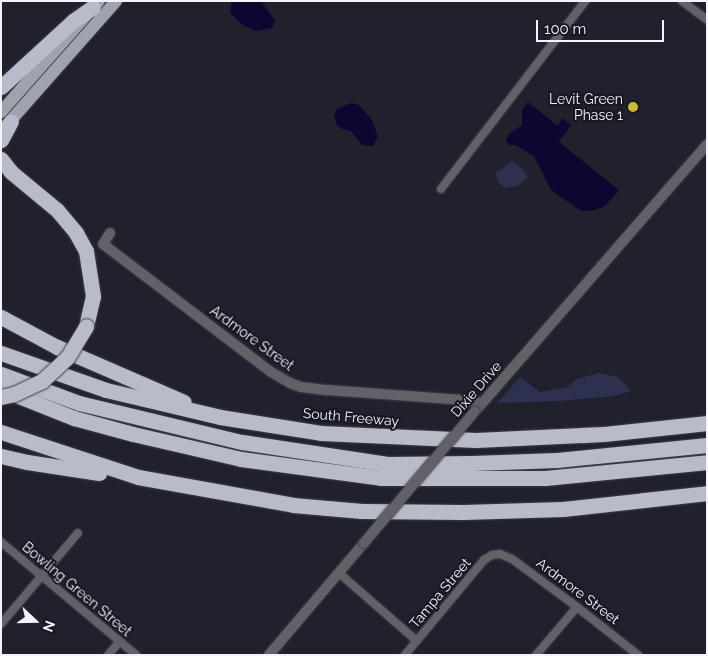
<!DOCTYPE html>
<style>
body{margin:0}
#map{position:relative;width:708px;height:656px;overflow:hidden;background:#20212c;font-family:Raleway,sans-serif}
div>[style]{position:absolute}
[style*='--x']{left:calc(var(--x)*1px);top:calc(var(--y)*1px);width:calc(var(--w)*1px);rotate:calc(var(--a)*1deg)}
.green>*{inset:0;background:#2e304f}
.water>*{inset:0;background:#0c0731}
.roads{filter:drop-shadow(0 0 1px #3d3e49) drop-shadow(0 0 1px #3d3e49)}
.minor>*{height:8px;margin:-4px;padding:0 4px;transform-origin:4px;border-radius:4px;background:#616267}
.tertiary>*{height:10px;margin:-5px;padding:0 5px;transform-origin:5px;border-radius:5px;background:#616267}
.primary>*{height:12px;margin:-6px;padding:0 6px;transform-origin:6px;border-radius:6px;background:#a0a2ad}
.motorway>*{height:15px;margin:-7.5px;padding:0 7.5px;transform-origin:7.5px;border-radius:7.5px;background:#b9bbc9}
.bridges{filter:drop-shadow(0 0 1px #3d3e49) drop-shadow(0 0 1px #3d3e49)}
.tertiary-bridge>*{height:10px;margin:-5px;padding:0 5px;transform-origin:5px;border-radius:5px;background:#616267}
.motorway-bridge>*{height:15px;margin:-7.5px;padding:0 7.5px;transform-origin:7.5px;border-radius:7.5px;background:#b9bbc9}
.dots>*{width:14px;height:14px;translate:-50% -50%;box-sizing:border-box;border:2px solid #171822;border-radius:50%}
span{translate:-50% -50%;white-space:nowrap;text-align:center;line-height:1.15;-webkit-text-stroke:4px #171822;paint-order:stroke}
.poi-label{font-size:14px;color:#f2f3fb}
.right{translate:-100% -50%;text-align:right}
.street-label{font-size:14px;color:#f2f3fb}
.frame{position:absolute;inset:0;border:2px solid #f2f3fb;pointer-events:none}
.north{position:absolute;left:10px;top:596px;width:50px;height:50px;-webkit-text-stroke:4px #171822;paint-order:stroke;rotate:111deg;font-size:14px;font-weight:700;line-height:20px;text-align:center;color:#f2f3fb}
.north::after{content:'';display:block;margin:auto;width:18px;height:22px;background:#f2f3fb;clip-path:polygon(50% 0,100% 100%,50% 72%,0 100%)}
.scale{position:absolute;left:536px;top:20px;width:128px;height:22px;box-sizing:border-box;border:2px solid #f2f3fb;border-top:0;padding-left:6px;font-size:15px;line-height:18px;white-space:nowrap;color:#f2f3fb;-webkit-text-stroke:4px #171822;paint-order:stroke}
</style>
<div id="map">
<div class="green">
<i style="clip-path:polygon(512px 161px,522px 168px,528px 177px,518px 186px,505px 188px,498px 182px,496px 173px)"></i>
<i style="clip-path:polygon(599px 373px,618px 377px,631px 391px,614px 396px,559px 401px,497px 403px,520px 377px,540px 392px,567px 387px,577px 379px)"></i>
</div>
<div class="water">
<i style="clip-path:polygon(232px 1px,261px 1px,275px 21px,272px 28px,256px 31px,243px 25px,230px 13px)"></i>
<i style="clip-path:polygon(528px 102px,558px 126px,562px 118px,571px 125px,559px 142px,619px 190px,605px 206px,592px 211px,581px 211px,551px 190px,534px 156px,515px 145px,509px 145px,506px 140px,509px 134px,522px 125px,522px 109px)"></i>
<i style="clip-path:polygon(351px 103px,359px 105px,372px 120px,378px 137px,373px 146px,362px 145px,351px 131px,342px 129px,337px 125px,334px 116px,337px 109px)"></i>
</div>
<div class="roads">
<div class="minor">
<i style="--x:682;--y:1;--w:31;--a:37"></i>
<i style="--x:441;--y:189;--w:237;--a:-52.5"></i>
<i style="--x:1;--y:542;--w:176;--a:39.9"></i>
<i style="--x:339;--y:573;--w:103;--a:41.1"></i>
<i style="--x:1;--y:624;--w:119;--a:-49.8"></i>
<i style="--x:108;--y:655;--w:18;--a:-49"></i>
<i style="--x:405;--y:655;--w:124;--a:-50.3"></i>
<i style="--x:484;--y:560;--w:9;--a:-32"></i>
<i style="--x:492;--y:555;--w:8;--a:-7"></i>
<i style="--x:500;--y:554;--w:13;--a:23"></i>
<i style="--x:512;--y:559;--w:81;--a:36.4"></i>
<i style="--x:577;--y:607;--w:78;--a:38.2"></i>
<i style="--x:536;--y:655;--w:63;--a:-49.5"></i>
</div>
<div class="tertiary">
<i style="--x:110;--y:233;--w:13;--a:122"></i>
<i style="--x:103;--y:244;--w:211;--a:37.3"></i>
<i style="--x:271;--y:372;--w:22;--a:30"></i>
<i style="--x:290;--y:383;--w:12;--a:20"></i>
<i style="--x:301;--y:387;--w:26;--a:7"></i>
<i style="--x:327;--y:390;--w:135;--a:4.2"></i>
<i style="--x:462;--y:400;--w:19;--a:9"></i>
<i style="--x:478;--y:408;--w:349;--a:-49"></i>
<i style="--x:269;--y:655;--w:147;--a:-49.7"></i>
</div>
<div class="primary">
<i style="--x:1;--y:112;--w:148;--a:-48.6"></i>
<i style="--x:5;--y:127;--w:168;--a:-48.6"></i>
</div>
<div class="motorway">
<i style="--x:1;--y:87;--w:98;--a:-42.5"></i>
<i style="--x:73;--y:21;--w:24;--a:-35"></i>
<i style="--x:1;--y:140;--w:21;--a:-62"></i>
<i style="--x:1;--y:159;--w:16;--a:52"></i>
<i style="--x:11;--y:172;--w:60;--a:39.6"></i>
<i style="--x:57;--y:210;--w:30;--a:50"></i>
<i style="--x:76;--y:233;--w:21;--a:61"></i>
<i style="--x:86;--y:251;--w:46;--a:81.2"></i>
<i style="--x:93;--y:296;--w:31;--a:103"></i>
<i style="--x:1;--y:317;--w:64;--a:28.2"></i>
<i style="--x:57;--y:347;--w:138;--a:23.4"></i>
<i style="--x:1;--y:353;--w:111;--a:19.4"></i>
<i style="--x:106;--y:390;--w:117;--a:13.3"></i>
<i style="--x:220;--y:417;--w:102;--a:9"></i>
<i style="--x:321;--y:433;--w:155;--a:2.6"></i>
<i style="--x:476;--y:440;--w:128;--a:-2.7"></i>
<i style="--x:604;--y:434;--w:104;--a:-6.1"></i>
<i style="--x:1;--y:374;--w:83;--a:20.4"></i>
<i style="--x:79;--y:403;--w:168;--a:13.5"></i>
<i style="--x:242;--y:442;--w:147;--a:8.6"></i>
<i style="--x:387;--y:464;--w:85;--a:-0.7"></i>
<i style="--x:472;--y:463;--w:85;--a:-2"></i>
<i style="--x:557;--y:460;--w:151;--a:-5.7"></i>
<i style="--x:1;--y:389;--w:79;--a:21.7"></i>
<i style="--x:74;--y:418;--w:61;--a:15.2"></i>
<i style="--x:133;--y:434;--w:111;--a:13"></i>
<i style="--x:241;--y:459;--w:141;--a:7.7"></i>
<i style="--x:381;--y:478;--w:164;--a:0"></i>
<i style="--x:545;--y:478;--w:163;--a:-5.6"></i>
<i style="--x:1;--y:432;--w:144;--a:18.2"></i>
<i style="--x:138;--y:477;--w:158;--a:10.2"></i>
<i style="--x:293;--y:505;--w:69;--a:5"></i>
<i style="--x:362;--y:511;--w:101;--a:0.6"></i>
<i style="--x:463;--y:512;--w:100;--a:-1.7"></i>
<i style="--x:563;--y:509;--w:145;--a:-6.3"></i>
<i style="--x:1;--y:456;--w:27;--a:13"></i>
<i style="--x:27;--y:462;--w:73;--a:8.7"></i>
</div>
</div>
<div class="bridges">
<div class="tertiary-bridge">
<i style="--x:364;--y:543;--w:172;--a:-49.9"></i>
</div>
<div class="motorway-bridge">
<i style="--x:1;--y:397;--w:13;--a:-13"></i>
<i style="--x:14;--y:394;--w:31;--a:-25"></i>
<i style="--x:42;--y:381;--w:34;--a:-43"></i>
<i style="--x:67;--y:358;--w:37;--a:-59"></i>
</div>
</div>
<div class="dots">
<i style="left:633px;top:107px;background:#cdb938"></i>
</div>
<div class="poi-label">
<span class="right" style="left:623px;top:107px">Levit Green<br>Phase 1</span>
</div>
<div class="street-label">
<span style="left:252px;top:338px;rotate:36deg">Ardmore Street</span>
<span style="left:476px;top:389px;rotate:-49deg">Dixie Drive</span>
<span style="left:351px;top:417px;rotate:5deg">South Freeway</span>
<span style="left:77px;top:589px;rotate:40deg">Bowling Green Street</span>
<span style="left:578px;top:591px;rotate:37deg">Ardmore Street</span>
<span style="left:440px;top:593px;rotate:-50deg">Tampa Street</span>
</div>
<div class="frame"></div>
<div class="north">N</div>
<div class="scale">100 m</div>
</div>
